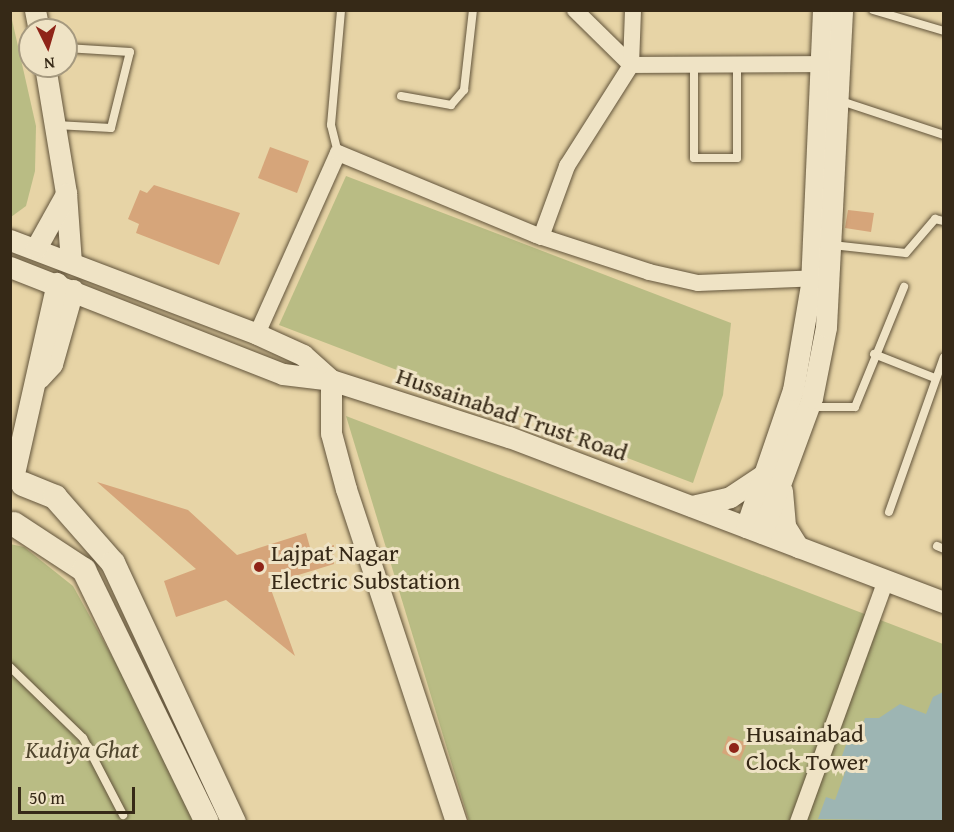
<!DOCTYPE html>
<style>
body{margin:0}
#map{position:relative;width:954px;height:832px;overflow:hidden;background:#e7d4a6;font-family:"Gentium Book Plus",serif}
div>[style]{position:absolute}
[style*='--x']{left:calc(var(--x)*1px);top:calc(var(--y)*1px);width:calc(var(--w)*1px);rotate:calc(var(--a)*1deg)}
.green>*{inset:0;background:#b9bc84}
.water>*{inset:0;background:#9db5b3}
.building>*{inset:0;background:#d6a57a}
.roads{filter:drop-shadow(0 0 2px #62543b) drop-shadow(0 0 2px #62543b)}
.service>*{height:8px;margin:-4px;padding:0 4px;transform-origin:4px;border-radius:4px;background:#efe3c5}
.minor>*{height:16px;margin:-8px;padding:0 8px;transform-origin:8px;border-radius:8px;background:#efe3c5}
.tertiary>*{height:21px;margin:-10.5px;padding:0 10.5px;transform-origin:10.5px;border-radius:10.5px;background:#efe3c5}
.secondary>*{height:24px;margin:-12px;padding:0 12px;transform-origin:12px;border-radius:12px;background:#efe3c5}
.dots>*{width:16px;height:16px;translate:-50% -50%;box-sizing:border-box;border:3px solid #efe3c5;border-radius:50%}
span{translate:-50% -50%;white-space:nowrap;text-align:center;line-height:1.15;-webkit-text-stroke:6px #efe3c5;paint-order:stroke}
.street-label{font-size:24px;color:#362917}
.poi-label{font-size:24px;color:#362917}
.left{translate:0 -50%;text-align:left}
.park-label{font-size:24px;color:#50462d;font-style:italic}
.frame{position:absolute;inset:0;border:12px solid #362917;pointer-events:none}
.north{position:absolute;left:18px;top:18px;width:60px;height:60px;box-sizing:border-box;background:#efe3c5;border:2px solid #a5997f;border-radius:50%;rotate:175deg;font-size:16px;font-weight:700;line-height:24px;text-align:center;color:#362917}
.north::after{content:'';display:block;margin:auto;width:21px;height:27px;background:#8f2418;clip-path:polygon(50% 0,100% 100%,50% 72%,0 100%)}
.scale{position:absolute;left:18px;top:787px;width:117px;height:27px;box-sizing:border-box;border:3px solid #362917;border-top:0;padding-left:8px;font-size:18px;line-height:21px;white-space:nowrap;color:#362917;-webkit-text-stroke:4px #efe3c5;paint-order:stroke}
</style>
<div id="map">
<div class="green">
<i style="clip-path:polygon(10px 11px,36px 126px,35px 171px,26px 206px,11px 217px)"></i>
<i style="clip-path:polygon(346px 176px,731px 323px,723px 395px,693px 483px,279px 325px)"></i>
<i style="clip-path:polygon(346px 416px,943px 644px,943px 821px,469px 821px)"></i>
<i style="clip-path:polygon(10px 544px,24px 547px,73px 586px,142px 710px,193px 821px,11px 821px)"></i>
</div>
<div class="water">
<i style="clip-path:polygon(943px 692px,943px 821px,818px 819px,826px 797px,835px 800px,847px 767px,839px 764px,847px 742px,855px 745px,865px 718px,879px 718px,900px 704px,926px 714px,933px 697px)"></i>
</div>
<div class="building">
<i style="clip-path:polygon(270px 147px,309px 161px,297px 193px,258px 178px)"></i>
<i style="clip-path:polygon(154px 185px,240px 213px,219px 265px,136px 233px,139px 224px,128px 219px,140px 190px,147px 193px)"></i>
<i style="clip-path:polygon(848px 210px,874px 213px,871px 232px,845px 228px)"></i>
<i style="clip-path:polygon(97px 482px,188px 510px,237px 555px,306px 533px,311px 551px,334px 545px,334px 564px,269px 584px,295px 656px,226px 600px,176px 617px,164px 581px,196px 569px)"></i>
<i style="clip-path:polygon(728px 736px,747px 743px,740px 761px,722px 753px)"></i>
</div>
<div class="roads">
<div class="service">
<i style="--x:873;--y:10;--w:74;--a:16.5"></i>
<i style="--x:694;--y:62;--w:96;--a:90"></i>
<i style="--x:694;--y:158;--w:43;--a:0"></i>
<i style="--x:737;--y:158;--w:95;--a:-90"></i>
<i style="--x:401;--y:96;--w:51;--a:10.2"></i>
<i style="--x:451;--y:105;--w:20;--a:-49"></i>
<i style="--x:464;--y:90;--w:81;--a:-83.6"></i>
<i style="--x:838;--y:100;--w:112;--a:18.3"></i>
<i style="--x:56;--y:125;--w:55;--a:3.1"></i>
<i style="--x:111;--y:128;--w:78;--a:-76"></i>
<i style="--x:130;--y:52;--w:64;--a:-176.4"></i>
<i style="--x:338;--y:153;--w:29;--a:-104"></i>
<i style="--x:331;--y:125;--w:115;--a:-85"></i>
<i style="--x:832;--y:245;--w:74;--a:6.2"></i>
<i style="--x:906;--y:253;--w:45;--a:-49.5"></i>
<i style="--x:935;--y:219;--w:9;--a:13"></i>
<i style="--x:874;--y:354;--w:66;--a:21.5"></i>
<i style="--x:809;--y:407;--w:46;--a:0"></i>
<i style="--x:855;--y:407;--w:130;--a:-67.8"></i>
<i style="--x:889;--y:512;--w:164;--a:-70.5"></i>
<i style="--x:937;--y:546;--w:8;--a:23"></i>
<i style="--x:10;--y:667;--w:102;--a:44.2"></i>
<i style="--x:83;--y:738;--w:87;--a:62.5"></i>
</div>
<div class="minor">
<i style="--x:575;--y:10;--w:78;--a:44.5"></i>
<i style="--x:631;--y:65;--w:200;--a:-0.3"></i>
<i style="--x:541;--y:237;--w:76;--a:-69.9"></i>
<i style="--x:567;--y:166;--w:120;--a:-57.6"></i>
<i style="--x:631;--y:65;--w:55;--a:-87.9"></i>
<i style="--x:257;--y:334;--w:198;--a:-65.9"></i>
<i style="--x:338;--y:153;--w:214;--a:22.5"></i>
<i style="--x:536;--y:235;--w:119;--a:18.1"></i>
<i style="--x:649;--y:272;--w:50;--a:12.7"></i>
<i style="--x:698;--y:283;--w:123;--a:-2.3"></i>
<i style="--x:798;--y:822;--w:258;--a:-70"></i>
</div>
<div class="tertiary">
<i style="--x:35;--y:10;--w:20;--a:79"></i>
<i style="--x:45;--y:66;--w:129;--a:80.6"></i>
<i style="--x:66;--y:193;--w:69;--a:85.9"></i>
<i style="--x:10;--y:240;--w:264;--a:20.8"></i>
<i style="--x:257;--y:334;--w:51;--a:24.5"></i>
<i style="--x:303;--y:355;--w:38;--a:42"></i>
<i style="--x:331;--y:380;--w:187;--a:17.8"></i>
<i style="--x:509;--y:437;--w:465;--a:20.8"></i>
<i style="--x:36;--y:248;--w:62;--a:-60.9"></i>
<i style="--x:10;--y:267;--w:293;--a:21.4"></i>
<i style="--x:283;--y:374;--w:48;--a:7.1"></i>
<i style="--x:39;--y:378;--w:19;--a:-47"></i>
<i style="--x:52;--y:364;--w:77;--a:-74.2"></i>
<i style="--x:331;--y:380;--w:53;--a:90"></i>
<i style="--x:331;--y:433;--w:58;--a:75"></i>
<i style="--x:346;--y:489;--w:351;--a:71.7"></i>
<i style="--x:13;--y:478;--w:200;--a:-77.3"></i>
<i style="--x:782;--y:491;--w:35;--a:85"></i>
<i style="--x:785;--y:526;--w:25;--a:58"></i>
<i style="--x:692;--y:506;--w:39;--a:-13"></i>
<i style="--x:730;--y:497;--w:43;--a:-33.7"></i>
<i style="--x:746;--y:527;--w:145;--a:-71.1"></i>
<i style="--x:793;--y:390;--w:107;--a:-80.3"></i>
<i style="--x:811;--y:285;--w:275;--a:-87.5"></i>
<i style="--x:762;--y:533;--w:144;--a:-69.7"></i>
<i style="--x:812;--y:398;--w:72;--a:-78.8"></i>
<i style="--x:826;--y:327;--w:317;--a:-87.1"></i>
</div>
<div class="secondary">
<i style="--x:23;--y:484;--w:35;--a:22"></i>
<i style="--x:55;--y:497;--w:88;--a:48.7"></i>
<i style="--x:113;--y:563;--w:286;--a:65"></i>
<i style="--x:14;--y:524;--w:84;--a:33.3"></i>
<i style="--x:84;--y:570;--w:280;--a:64"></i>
</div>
</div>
<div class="dots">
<i style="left:259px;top:567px;background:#8f2418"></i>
<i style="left:734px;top:748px;background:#8f2418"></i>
</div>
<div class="street-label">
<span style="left:512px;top:414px;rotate:19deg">Hussainabad Trust Road</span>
</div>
<div class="poi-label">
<span class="left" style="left:271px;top:567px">Lajpat Nagar<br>Electric Substation</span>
<span class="left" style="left:746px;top:748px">Husainabad<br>Clock Tower</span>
</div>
<div class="park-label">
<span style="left:82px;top:750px">Kudiya Ghat</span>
</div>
<div class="frame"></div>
<div class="north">N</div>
<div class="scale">50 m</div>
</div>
